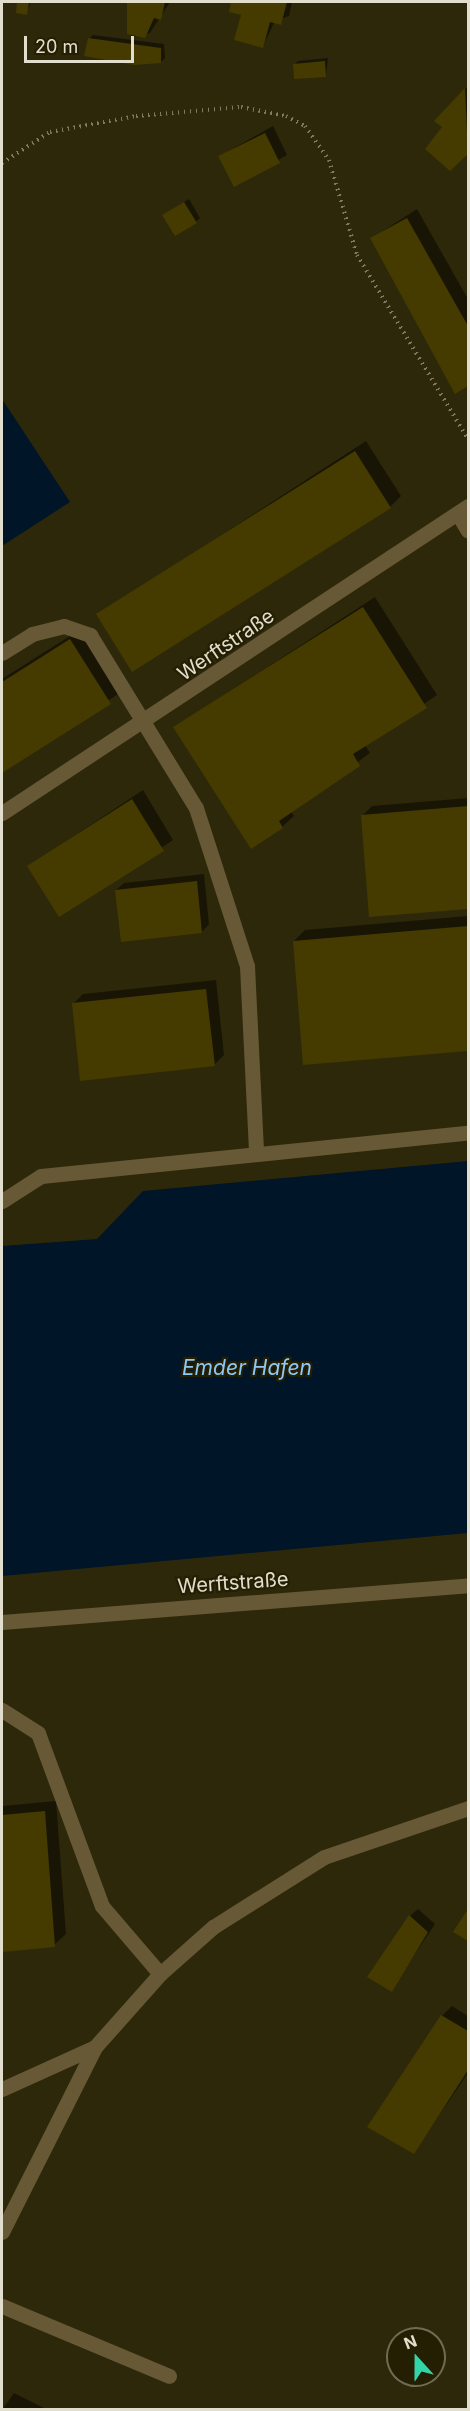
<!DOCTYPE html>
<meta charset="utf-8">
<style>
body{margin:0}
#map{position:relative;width:470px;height:2411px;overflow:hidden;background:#2e280a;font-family:Inter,sans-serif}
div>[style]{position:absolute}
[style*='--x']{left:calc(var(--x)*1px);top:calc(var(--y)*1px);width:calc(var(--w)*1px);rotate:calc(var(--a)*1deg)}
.water>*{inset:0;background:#001527}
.shadow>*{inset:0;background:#0007}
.building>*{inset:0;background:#453b00}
.path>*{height:4px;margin-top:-2px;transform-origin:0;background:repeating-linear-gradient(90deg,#7f7a62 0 1.5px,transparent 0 6px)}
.minor>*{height:15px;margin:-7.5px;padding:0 7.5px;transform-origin:7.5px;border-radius:7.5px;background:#685936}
span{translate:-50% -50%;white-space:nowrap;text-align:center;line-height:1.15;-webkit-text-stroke:4.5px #241e02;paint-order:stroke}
.street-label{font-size:20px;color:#e2decd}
.water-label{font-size:21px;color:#8ec8f8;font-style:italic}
.frame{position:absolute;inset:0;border:3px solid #e2decd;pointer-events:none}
.north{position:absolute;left:386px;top:2327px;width:60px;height:60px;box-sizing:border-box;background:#241e02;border:2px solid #706b53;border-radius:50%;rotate:339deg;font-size:16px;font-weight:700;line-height:24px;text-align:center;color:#e2decd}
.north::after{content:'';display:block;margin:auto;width:21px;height:27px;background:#33d4a8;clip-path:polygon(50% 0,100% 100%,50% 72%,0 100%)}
.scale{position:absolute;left:24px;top:36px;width:110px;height:27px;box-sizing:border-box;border:3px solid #e2decd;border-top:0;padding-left:8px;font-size:18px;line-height:21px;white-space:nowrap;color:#e2decd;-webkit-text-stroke:4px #241e02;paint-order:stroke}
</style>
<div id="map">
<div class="water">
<i style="clip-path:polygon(2px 399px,70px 502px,2px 546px)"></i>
<i style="clip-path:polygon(468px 1161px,468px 1533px,2px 1576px,2px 1246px,97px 1239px,143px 1191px)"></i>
</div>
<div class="shadow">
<i style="clip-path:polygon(19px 2px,31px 2px,26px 13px,17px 12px)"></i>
<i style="clip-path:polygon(128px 2px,170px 2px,150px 33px,132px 37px,127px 27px)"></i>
<i style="clip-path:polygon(233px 2px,292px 2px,289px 16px,275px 21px,263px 46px,243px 14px,231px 11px)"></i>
<i style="clip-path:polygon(93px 35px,164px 44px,165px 58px,161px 62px,89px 39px)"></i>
<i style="clip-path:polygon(328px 58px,326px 75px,294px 65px,298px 61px)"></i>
<i style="clip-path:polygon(468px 86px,468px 152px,436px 121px)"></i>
<i style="clip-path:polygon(273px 126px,287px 155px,234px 185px,220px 156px)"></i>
<i style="clip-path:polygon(189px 199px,200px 218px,196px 222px,168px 212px)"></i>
<i style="clip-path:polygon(417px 209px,468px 299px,468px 384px,455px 392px,372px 238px)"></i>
<i style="clip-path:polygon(366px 441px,401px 496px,390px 507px,98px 615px)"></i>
<i style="clip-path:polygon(375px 597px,437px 695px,365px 745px,370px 753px,291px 811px,294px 816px,282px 827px,175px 727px)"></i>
<i style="clip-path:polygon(81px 629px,121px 692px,2px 772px,2px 679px)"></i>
<i style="clip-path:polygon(143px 790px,173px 840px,60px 915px,29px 866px)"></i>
<i style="clip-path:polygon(468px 798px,468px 907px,371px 916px,362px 816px,372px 806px)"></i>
<i style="clip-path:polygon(204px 874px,209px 924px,202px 932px,116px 890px,124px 883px)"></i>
<i style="clip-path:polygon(468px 916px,468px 1050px,304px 1064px,294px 941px,305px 930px)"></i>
<i style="clip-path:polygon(216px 980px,224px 1055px,214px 1065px,73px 1004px,83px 994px)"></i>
<i style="clip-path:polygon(56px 1801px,66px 1934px,54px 1945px,2px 1950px,2px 1806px)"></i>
<i style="clip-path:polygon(418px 1909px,435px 1924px,391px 1990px,410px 1916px)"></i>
<i style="clip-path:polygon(452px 2006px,468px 2016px,468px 2073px,414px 2152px,442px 2016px)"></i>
<i style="clip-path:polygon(14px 2393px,48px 2410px,2px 2410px)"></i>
</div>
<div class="building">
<i style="clip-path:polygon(17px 2px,29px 2px,27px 15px,16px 13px)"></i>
<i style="clip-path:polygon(127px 2px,165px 2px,161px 20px,154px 18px,145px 38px,127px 34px)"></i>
<i style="clip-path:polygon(231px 2px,287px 2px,281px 25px,270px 22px,263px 48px,234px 40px,241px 15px,229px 12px)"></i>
<i style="clip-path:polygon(88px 38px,161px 48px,161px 63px,134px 65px,84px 56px)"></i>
<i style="clip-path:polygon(325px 61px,326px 77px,294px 79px,293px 64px)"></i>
<i style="clip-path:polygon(465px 88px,468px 154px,450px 171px,425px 149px,442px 127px,434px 121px)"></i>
<i style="clip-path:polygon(265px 133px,280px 163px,234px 187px,218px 156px)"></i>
<i style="clip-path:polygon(184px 202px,197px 223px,175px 236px,162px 215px)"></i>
<i style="clip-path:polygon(407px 218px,468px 326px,468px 386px,455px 394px,370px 238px)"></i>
<i style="clip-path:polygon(355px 451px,391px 508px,132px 672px,96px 614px)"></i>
<i style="clip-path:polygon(363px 607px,427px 708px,353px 754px,360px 766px,279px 821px,283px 828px,251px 849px,173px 727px)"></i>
<i style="clip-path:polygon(70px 639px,111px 704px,2px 773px,2px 682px)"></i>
<i style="clip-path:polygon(132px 799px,164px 851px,59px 917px,27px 866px)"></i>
<i style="clip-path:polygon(468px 806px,468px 909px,369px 917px,361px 815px)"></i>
<i style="clip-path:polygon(197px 881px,202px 933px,121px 942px,115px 890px)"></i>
<i style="clip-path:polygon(468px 926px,468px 1051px,303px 1065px,293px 941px)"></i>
<i style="clip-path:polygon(206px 989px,215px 1066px,80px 1081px,72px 1003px)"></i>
<i style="clip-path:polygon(45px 1811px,55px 1947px,2px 1952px,2px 1815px)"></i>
<i style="clip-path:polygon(468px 1909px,468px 1941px,453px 1932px)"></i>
<i style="clip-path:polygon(409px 1915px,428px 1932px,392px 1992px,367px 1977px)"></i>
<i style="clip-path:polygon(441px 2015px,468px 2031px,468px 2070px,414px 2154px,367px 2127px)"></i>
</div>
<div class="path">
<i style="--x:2;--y:163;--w:57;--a:-32.9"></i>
<i style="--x:50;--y:132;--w:87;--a:-10.5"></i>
<i style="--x:136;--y:116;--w:105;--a:-4.9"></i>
<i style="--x:241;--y:107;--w:46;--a:11.3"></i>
<i style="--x:286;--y:116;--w:21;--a:28"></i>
<i style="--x:305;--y:126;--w:42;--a:54.8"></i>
<i style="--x:329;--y:160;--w:99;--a:73.6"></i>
<i style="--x:357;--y:255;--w:215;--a:58.9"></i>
</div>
<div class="minor">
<i style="--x:459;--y:516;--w:17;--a:59"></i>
<i style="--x:2;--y:653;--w:36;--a:-32"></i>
<i style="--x:32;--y:634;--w:33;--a:-14"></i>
<i style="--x:64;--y:626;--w:28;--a:19"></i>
<i style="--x:90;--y:635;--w:203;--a:58.5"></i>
<i style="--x:196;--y:808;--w:166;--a:72.1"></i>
<i style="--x:247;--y:966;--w:186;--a:87.2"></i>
<i style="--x:2;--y:813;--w:558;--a:-33.38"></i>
<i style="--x:2;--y:1201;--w:46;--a:-32.7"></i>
<i style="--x:41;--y:1176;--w:429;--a:-5.8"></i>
<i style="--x:2;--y:1622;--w:467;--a:-4.5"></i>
<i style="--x:2;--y:1710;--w:43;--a:32.6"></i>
<i style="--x:38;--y:1733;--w:184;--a:69.7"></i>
<i style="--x:102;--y:1906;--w:89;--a:49.5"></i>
<i style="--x:2;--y:2089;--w:102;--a:-24.3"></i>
<i style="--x:2;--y:2232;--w:207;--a:-63.3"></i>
<i style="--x:95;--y:2047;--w:98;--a:-48.3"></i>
<i style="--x:160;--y:1974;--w:71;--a:-41.6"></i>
<i style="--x:213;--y:1927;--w:131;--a:-32.2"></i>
<i style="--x:324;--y:1857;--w:152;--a:-18.8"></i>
<i style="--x:2;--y:2306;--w:181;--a:22.7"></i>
</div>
<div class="street-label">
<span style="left:226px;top:645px;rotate:-34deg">Werftstraße</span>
<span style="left:233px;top:1583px;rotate:-4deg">Werftstraße</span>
</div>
<div class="water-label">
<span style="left:247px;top:1368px">Emder Hafen</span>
</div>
<div class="frame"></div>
<div class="north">N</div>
<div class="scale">20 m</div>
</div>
